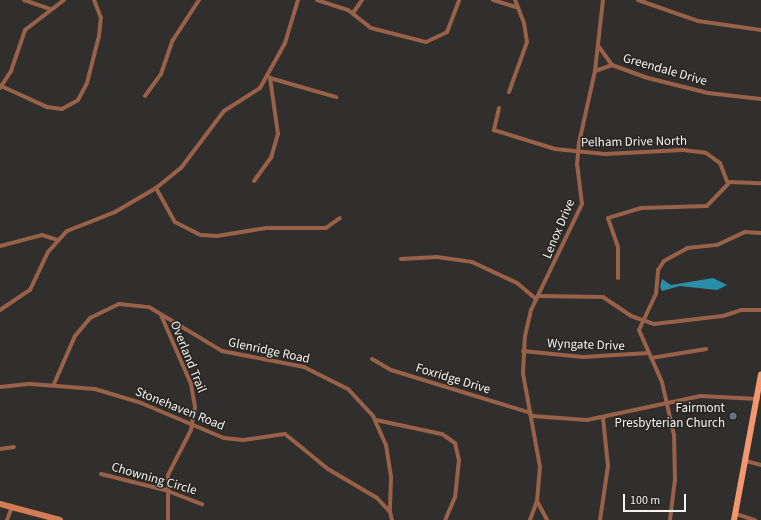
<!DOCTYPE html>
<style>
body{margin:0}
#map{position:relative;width:761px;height:520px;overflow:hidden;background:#312f2d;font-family:"Source Sans 3",sans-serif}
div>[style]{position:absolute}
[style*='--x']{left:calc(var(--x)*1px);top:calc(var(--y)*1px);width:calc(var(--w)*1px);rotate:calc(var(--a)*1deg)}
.water>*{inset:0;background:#2b8ea9}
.minor>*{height:4px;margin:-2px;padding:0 2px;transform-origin:2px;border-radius:2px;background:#996148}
.secondary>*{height:6px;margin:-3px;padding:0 3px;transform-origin:3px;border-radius:3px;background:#d37b52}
.primary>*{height:6px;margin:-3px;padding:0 3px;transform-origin:3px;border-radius:3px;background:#f2976e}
.dots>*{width:11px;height:11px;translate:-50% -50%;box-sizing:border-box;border:2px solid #272623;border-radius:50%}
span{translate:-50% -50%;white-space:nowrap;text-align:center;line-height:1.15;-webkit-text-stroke:3px #272623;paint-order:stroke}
.street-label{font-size:13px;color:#f4f3f1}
.poi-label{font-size:13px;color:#f4f3f1}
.right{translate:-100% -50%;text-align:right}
.scale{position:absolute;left:623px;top:494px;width:63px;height:18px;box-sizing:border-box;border:2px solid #f4f3f1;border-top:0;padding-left:5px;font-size:12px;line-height:14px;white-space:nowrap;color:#f4f3f1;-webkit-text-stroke:3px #272623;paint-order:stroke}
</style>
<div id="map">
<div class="water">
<i style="clip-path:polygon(713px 278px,727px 285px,717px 290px,680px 286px,662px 291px,660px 287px,662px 279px,671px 285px)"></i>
</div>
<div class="minor">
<i style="--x:24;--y:0;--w:28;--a:19"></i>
<i style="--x:317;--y:0;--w:33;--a:18"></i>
<i style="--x:348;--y:10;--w:29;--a:38"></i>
<i style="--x:371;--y:28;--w:57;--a:14.3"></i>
<i style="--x:426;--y:42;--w:23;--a:-25"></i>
<i style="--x:447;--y:32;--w:34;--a:-69"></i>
<i style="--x:493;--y:0;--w:24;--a:17"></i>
<i style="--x:638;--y:0;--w:64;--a:19.3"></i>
<i style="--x:698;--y:21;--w:64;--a:8.1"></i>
<i style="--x:353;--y:13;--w:16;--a:-55"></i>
<i style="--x:599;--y:47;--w:22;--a:54"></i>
<i style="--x:612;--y:65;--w:38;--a:20"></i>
<i style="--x:648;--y:78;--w:62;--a:14"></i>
<i style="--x:708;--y:93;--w:53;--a:6.5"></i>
<i style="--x:595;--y:71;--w:18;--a:-19"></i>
<i style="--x:270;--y:78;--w:69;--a:16.1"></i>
<i style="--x:1;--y:86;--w:51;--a:24.5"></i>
<i style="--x:47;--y:107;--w:15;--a:8"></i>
<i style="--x:62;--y:109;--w:18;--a:-29"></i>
<i style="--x:78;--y:100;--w:19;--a:-62"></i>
<i style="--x:87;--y:83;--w:49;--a:-75.7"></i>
<i style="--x:99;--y:36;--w:18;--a:-84"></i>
<i style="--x:101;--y:18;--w:19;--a:-111"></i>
<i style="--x:0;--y:88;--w:20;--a:-57"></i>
<i style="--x:11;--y:71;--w:43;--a:-71.1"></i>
<i style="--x:25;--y:30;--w:49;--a:-37.6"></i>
<i style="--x:509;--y:92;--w:53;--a:-70.2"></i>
<i style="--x:527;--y:42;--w:19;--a:-99"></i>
<i style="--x:524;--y:23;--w:25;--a:-111"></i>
<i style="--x:145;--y:96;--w:27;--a:-54"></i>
<i style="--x:161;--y:74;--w:36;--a:-71"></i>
<i style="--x:173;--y:40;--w:48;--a:-57"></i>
<i style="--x:499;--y:108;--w:23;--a:103"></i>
<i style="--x:494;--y:130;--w:64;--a:17.3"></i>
<i style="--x:555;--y:149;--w:50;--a:5.7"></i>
<i style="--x:605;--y:154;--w:78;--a:-2.9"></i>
<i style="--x:683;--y:150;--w:23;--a:7"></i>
<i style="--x:706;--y:153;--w:17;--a:36"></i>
<i style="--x:720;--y:163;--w:22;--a:69"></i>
<i style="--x:728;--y:184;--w:30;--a:134"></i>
<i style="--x:707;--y:206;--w:66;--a:178.3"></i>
<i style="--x:641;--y:208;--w:34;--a:163"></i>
<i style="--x:608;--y:218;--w:31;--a:71"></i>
<i style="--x:618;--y:247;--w:31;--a:90"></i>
<i style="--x:254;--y:181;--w:29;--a:-54"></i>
<i style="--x:271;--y:158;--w:25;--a:-74"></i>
<i style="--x:278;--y:134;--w:57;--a:-98.1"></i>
<i style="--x:728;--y:182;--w:33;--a:2"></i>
<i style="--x:156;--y:188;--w:39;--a:61"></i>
<i style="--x:175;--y:222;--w:29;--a:27"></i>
<i style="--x:201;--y:235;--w:16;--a:4"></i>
<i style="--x:217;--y:236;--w:50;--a:-9.3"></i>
<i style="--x:266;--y:228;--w:60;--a:0"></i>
<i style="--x:326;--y:228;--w:17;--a:-36"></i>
<i style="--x:0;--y:246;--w:43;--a:-14.7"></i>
<i style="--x:42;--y:235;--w:16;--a:18"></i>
<i style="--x:401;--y:259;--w:36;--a:-3"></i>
<i style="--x:437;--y:257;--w:35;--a:8"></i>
<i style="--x:472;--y:262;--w:50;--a:25"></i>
<i style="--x:517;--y:283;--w:25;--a:40"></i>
<i style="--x:539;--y:296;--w:64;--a:0.9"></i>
<i style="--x:603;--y:297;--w:34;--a:34"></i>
<i style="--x:631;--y:316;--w:24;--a:19"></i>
<i style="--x:654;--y:324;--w:69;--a:-6.6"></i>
<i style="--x:723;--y:316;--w:19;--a:-18"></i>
<i style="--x:741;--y:310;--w:20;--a:0"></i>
<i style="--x:0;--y:310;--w:36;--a:-34"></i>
<i style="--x:30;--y:290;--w:42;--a:-64.7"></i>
<i style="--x:48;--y:252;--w:28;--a:-48"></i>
<i style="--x:67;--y:231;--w:52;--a:-21.6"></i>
<i style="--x:115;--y:212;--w:48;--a:-30.3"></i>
<i style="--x:156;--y:188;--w:32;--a:-39"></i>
<i style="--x:181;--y:168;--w:71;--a:-53"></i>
<i style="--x:224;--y:111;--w:43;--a:-32.6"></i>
<i style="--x:260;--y:88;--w:51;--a:-60.9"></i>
<i style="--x:285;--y:43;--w:45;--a:-73.2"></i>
<i style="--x:161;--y:315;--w:75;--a:66.5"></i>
<i style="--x:191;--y:384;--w:23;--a:80"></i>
<i style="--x:195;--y:407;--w:23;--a:100"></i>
<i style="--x:191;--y:430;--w:51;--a:117.1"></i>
<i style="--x:168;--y:475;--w:45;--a:90"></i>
<i style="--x:523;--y:351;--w:60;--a:5.7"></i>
<i style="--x:583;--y:357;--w:66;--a:-3.5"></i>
<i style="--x:651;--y:358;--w:56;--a:-9.3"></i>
<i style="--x:372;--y:359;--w:22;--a:30"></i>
<i style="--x:391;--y:370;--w:146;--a:17.1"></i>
<i style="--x:54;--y:384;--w:52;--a:-66.4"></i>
<i style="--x:75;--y:336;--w:23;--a:-50"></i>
<i style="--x:90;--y:318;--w:32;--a:-26"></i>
<i style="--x:119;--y:304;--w:30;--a:6"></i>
<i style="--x:149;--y:307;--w:85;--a:31.1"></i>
<i style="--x:222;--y:351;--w:84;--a:11"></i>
<i style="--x:304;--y:367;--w:49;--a:26.6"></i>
<i style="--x:348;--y:389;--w:37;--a:47"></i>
<i style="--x:373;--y:416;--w:32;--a:66"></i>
<i style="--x:386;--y:445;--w:33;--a:81"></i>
<i style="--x:391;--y:478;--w:34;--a:92"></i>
<i style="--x:0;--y:387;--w:31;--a:-6"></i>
<i style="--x:31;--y:384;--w:64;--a:4.5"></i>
<i style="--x:95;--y:389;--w:48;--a:16.9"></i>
<i style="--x:141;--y:403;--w:90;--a:22.9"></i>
<i style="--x:224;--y:438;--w:19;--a:6"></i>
<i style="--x:243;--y:440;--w:42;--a:-8.1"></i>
<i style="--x:285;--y:434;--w:55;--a:39.1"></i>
<i style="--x:328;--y:469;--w:57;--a:30.6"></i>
<i style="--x:377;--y:498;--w:19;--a:47"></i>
<i style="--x:390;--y:512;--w:8;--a:76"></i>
<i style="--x:532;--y:416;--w:55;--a:4.2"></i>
<i style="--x:587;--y:420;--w:116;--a:-11.9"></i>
<i style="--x:701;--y:396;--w:57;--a:3"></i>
<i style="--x:376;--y:420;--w:67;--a:12"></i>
<i style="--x:442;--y:434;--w:16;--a:35"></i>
<i style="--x:455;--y:443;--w:17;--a:77"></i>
<i style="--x:459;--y:460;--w:37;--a:96"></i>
<i style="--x:455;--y:497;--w:25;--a:113"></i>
<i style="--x:0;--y:449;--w:14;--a:-8"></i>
<i style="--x:746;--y:461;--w:16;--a:15"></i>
<i style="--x:101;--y:474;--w:66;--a:14"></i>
<i style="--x:165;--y:490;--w:40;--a:21"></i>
<i style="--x:537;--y:501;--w:21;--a:62"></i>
<i style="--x:736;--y:514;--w:20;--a:18"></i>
<i style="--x:7;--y:520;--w:14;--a:-69"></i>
<i style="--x:530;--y:520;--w:20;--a:-70"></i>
<i style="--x:537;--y:501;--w:34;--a:-85"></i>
<i style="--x:540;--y:467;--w:96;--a:-100.3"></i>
<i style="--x:523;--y:373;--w:37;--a:-87"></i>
<i style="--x:525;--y:336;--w:27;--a:-77"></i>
<i style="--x:531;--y:310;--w:118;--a:-64.3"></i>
<i style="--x:582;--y:204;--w:39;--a:-97"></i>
<i style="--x:577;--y:165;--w:22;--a:-85"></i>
<i style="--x:579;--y:143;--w:74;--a:-77.5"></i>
<i style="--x:595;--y:71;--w:71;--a:-83.6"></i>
<i style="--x:600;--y:520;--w:55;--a:-81.6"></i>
<i style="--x:608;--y:466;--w:48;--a:-95.9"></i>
<i style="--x:670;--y:520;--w:39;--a:-83"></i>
<i style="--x:675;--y:481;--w:46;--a:-91.2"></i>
<i style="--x:674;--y:435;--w:54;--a:-102.8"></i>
<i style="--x:662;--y:382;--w:57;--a:-113.9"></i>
<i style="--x:639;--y:330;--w:40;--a:-65"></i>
<i style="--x:656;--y:294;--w:24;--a:-85"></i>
<i style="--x:658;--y:270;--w:11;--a:-56"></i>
<i style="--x:664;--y:261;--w:26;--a:-29"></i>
<i style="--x:687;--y:248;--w:30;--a:-6"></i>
<i style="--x:717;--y:245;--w:31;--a:-25"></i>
<i style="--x:745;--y:232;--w:16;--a:4"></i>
</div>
<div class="secondary">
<i style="--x:0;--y:504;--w:62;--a:14.9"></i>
</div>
<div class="primary">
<i style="--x:734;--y:520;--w:148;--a:-79.5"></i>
</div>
<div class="dots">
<i style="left:733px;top:416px;background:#6b7280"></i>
</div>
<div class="street-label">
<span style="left:665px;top:70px;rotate:16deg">Greendale Drive</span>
<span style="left:634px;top:142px;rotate:-1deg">Pelham Drive North</span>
<span style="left:559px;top:229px;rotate:-67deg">Lenox Drive</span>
<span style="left:586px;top:345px;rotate:2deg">Wyngate Drive</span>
<span style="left:269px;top:351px;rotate:12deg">Glenridge Road</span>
<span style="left:188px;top:357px;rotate:68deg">Overland Trail</span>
<span style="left:453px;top:379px;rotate:17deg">Foxridge Drive</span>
<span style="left:180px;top:409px;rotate:22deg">Stonehaven Road</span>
<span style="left:154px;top:479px;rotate:16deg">Chowning Circle</span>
</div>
<div class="poi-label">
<span class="right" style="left:725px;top:416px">Fairmont<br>Presbyterian Church</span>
</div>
<div class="scale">100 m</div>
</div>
